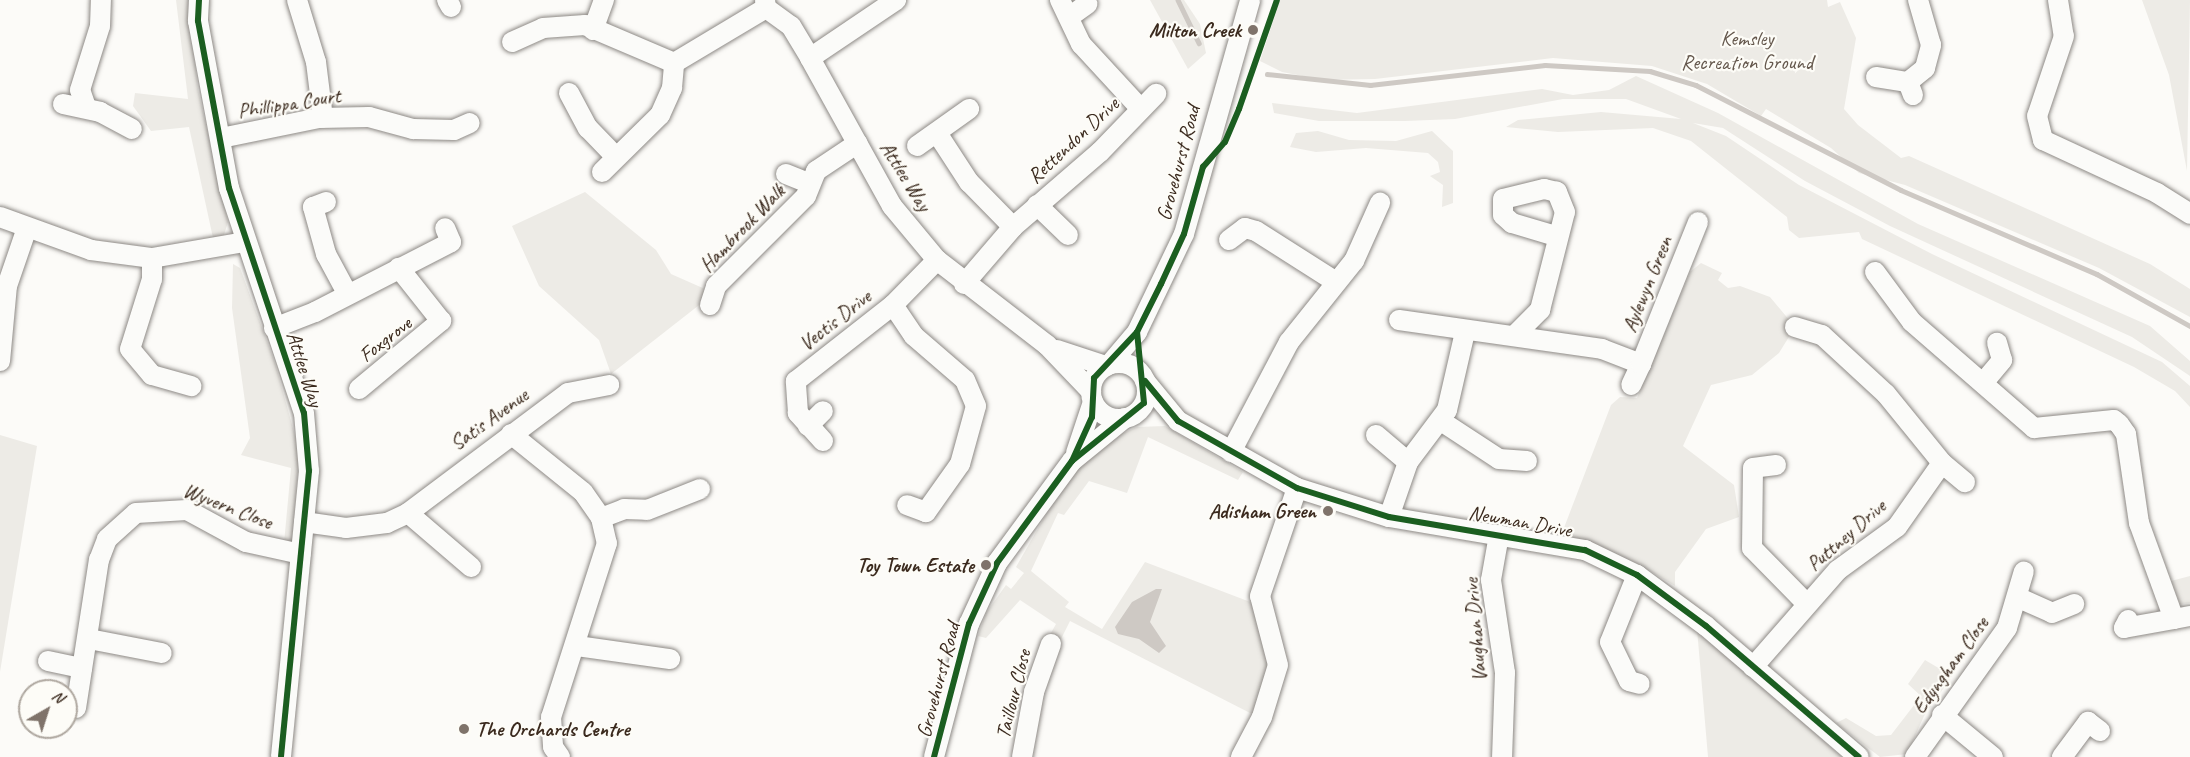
<!DOCTYPE html>
<style>
body{margin:0}
#map{position:relative;width:2190px;height:757px;overflow:hidden;background:#fcfbf8;font-family:Caveat,sans-serif}
div>[style]{position:absolute}
[style*='--x']{left:calc(var(--x)*1px);top:calc(var(--y)*1px);width:calc(var(--w)*1px);rotate:calc(var(--a)*1deg)}
.green>*{inset:0;background:#edebe6}
.water>*{inset:0;background:#cec9c4}
.stream>*{height:4.5px;margin:-2.25px;padding:0 2.25px;transform-origin:2.25px;border-radius:2.25px;background:#cec9c4}
.roads{filter:drop-shadow(0 0 2px #8d8985) drop-shadow(0 0 2px #8d8985)}
.minor>*{height:20px;margin:-10px;padding:0 10px;transform-origin:10px;border-radius:10px;background:#fbfbf9}
.minor>.ring{margin:-10px;padding:0;box-sizing:content-box;background:none;border:20px solid #fbfbf9;border-radius:50%}
.cycleway>*{height:6px;margin:-3px;padding:0 3px;transform-origin:3px;border-radius:3px;background:#1b5e20}
.dots>*{width:16px;height:16px;translate:-50% -50%;box-sizing:border-box;border:3px solid #fdfcf7;border-radius:50%}
span{translate:-50% -50%;white-space:nowrap;text-align:center;line-height:1.15;-webkit-text-stroke:4.5px #fdfcf7;paint-order:stroke}
.poi-label{font-size:21px;color:#3b2a1e;font-weight:700}
.right{translate:-100% -50%;text-align:right}
.left{translate:0 -50%;text-align:left}
.park-label{font-size:21px;color:#64574c}
.street-label{font-size:21px;color:#3b2a1e}
.north{position:absolute;left:18px;top:679px;width:60px;height:60px;box-sizing:border-box;background:#fdfcf7;border:2px solid #afa8a0;border-radius:50%;rotate:39deg;font-size:16px;font-weight:700;line-height:24px;text-align:center;color:#3b2a1e}
.north::after{content:'';display:block;margin:auto;width:21px;height:27px;background:#7f736a;clip-path:polygon(50% 0,100% 100%,50% 72%,0 100%)}
</style>
<div id="map">
<div class="green">
<i style="clip-path:polygon(176px 0,188px 0,198px 90px,228px 222px,223px 238px,213px 238px,189px 127px,151px 131px,133px 106px,135px 93px,188px 99px)"></i>
<i style="clip-path:polygon(1150px 0,1184px 0,1200px 24px,1206px 53px,1188px 69px)"></i>
<i style="clip-path:polygon(1280px 0,1827px 0,1828px 7px,1840px 2px,1856px 38px,1844px 109px,1858px 125px,1901px 158px,1909px 156px,2150px 264px,2190px 289px,2190px 317px,2099px 268px,1905px 185px,1859px 173px,1831px 148px,1766px 109px,1761px 116px,1707px 84px,1652px 66px,1553px 58px,1375px 79px,1323px 80px,1282px 72px,1260px 61px)"></i>
<i style="clip-path:polygon(2142px 0,2190px 0,2187px 171px,2169px 75px)"></i>
<i style="clip-path:polygon(1636px 76px,1718px 113px,1918px 224px,2150px 326px,2190px 361px,2190px 376px,2132px 337px,1890px 226px,1805px 181px,1723px 128px,1693px 123px,1726px 136px,1799px 185px,1932px 254px,2162px 362px,2190px 386px,2190px 407px,2175px 391px,2134px 367px,1862px 239px,1859px 232px,1799px 238px,1789px 230px,1787px 217px,1691px 141px,1653px 128px,1558px 132px,1506px 127px,1518px 120px,1601px 112px,1681px 119px,1626px 99px,1563px 99px,1455px 119px,1405px 121px,1319px 121px,1274px 113px,1272px 103px,1357px 113px,1542px 89px,1573px 95px,1609px 90px)"></i>
<i style="clip-path:polygon(1318px 131px,1349px 140px,1396px 141px,1432px 131px,1453px 151px,1453px 203px,1442px 207px,1443px 185px,1430px 176px,1440px 172px,1438px 162px,1428px 153px,1366px 148px,1316px 152px,1290px 147px,1296px 133px)"></i>
<i style="clip-path:polygon(585px 192px,656px 250px,671px 274px,705px 289px,703px 302px,611px 374px,599px 340px,539px 286px,512px 226px)"></i>
<i style="clip-path:polygon(1701px 263px,1722px 273px,1718px 280px,1728px 288px,1740px 286px,1770px 297px,1795px 327px,1779px 353px,1752px 375px,1711px 385px,1683px 446px,1734px 485px,1739px 517px,1706px 529px,1675px 572px,1675px 586px,1640px 565px,1562px 533px,1611px 405px,1620px 397px,1637px 398px,1690px 272px)"></i>
<i style="clip-path:polygon(233px 264px,240px 268px,275px 363px,299px 450px,293px 545px,284px 543px,291px 468px,241px 455px,250px 438px,232px 308px)"></i>
<i style="clip-path:polygon(1165px 426px,1243px 472px,1238px 480px,1148px 437px,1127px 493px,1089px 481px,1064px 515px,1058px 513px,1031px 571px,1069px 602px,1065px 607px,1102px 629px,1145px 562px,1253px 603px,1269px 667px,1252px 714px,1070px 621px,1058px 645px,1047px 640px,1056px 624px,1020px 600px,986px 638px,978px 636px,986px 613px,1006px 585px,1011px 589px,1024px 573px,1016px 567px,1068px 476px,1110px 439px,1137px 427px)"></i>
<i style="clip-path:polygon(0 435px,37px 446px,0 672px)"></i>
<i style="clip-path:polygon(2190px 576px,2190px 603px,2180px 604px,2171px 581px)"></i>
<i style="clip-path:polygon(1697px 629px,1842px 757px,1708px 757px)"></i>
<i style="clip-path:polygon(1925px 660px,1952px 676px,1924px 716px,1907px 754px,1880px 757px,1836px 723px,1846px 718px,1876px 736px,1891px 735px,1921px 696px,1908px 684px)"></i>
</div>
<div class="water">
<i style="clip-path:polygon(1156px 589px,1162px 589px,1150px 622px,1166px 646px,1159px 653px,1139px 639px,1118px 634px,1115px 627px,1132px 602px)"></i>
</div>
<div class="stream">
<i style="--x:1178;--y:0;--w:48;--a:64"></i>
<i style="--x:1267;--y:74;--w:104;--a:6.1"></i>
<i style="--x:1370;--y:85;--w:176;--a:-6.5"></i>
<i style="--x:1545;--y:65;--w:105;--a:3.3"></i>
<i style="--x:1650;--y:71;--w:48;--a:16.9"></i>
<i style="--x:1696;--y:85;--w:230;--a:27.1"></i>
<i style="--x:1901;--y:190;--w:213;--a:23.2"></i>
<i style="--x:2097;--y:274;--w:107;--a:29.2"></i>
</div>
<div class="roads">
<div class="minor">
<i style="--x:199;--y:0;--w:21;--a:93"></i>
<i style="--x:198;--y:21;--w:170;--a:79.5"></i>
<i style="--x:229;--y:188;--w:237;--a:71.6"></i>
<i style="--x:304;--y:413;--w:58;--a:85.1"></i>
<i style="--x:309;--y:471;--w:287;--a:95.6"></i>
<i style="--x:297;--y:0;--w:65;--a:73"></i>
<i style="--x:316;--y:62;--w:56;--a:82.9"></i>
<i style="--x:447;--y:0;--w:8;--a:60"></i>
<i style="--x:765;--y:0;--w:8;--a:83"></i>
<i style="--x:766;--y:8;--w:31;--a:36"></i>
<i style="--x:791;--y:26;--w:37;--a:59"></i>
<i style="--x:810;--y:58;--w:169;--a:61"></i>
<i style="--x:892;--y:206;--w:70;--a:50.2"></i>
<i style="--x:937;--y:260;--w:139;--a:37.7"></i>
<i style="--x:1047;--y:345;--w:64;--a:46.3"></i>
<i style="--x:1060;--y:0;--w:49;--a:64.5"></i>
<i style="--x:1081;--y:44;--w:88;--a:47.3"></i>
<i style="--x:2058;--y:0;--w:36;--a:81"></i>
<i style="--x:2064;--y:36;--w:84;--a:108.6"></i>
<i style="--x:2037;--y:116;--w:25;--a:76"></i>
<i style="--x:2043;--y:140;--w:126;--a:24.9"></i>
<i style="--x:2157;--y:193;--w:39;--a:32"></i>
<i style="--x:1072;--y:15;--w:19;--a:-36"></i>
<i style="--x:593;--y:30;--w:32;--a:-70"></i>
<i style="--x:512;--y:42;--w:34;--a:-24"></i>
<i style="--x:543;--y:28;--w:42;--a:-4.1"></i>
<i style="--x:585;--y:25;--w:97;--a:23.1"></i>
<i style="--x:674;--y:63;--w:107;--a:-30.9"></i>
<i style="--x:810;--y:58;--w:104;--a:-34"></i>
<i style="--x:1876;--y:77;--w:32;--a:9"></i>
<i style="--x:1908;--y:82;--w:14;--a:69"></i>
<i style="--x:1908;--y:82;--w:22;--a:-39"></i>
<i style="--x:1925;--y:68;--w:24;--a:-75"></i>
<i style="--x:1931;--y:45;--w:47;--a:-106.1"></i>
<i style="--x:569;--y:93;--w:40;--a:62"></i>
<i style="--x:588;--y:128;--w:39;--a:46"></i>
<i style="--x:63;--y:104;--w:38;--a:12"></i>
<i style="--x:100;--y:112;--w:36;--a:28"></i>
<i style="--x:86;--y:107;--w:18;--a:-109"></i>
<i style="--x:80;--y:90;--w:67;--a:-72.6"></i>
<i style="--x:100;--y:26;--w:26;--a:-88"></i>
<i style="--x:937;--y:133;--w:59;--a:56.9"></i>
<i style="--x:969;--y:182;--w:63;--a:45.6"></i>
<i style="--x:221;--y:138;--w:100;--a:-11.5"></i>
<i style="--x:319;--y:118;--w:50;--a:-1.1"></i>
<i style="--x:369;--y:117;--w:46;--a:15.3"></i>
<i style="--x:413;--y:129;--w:41;--a:1.4"></i>
<i style="--x:454;--y:130;--w:17;--a:-24"></i>
<i style="--x:917;--y:146;--w:64;--a:-35.4"></i>
<i style="--x:602;--y:172;--w:81;--a:-44.5"></i>
<i style="--x:660;--y:115;--w:30;--a:-66"></i>
<i style="--x:672;--y:88;--w:25;--a:-85"></i>
<i style="--x:786;--y:174;--w:24;--a:22"></i>
<i style="--x:326;--y:202;--w:14;--a:159"></i>
<i style="--x:313;--y:207;--w:49;--a:74.5"></i>
<i style="--x:326;--y:254;--w:44;--a:61.7"></i>
<i style="--x:1037;--y:205;--w:43;--a:44.1"></i>
<i style="--x:0;--y:217;--w:97;--a:19.9"></i>
<i style="--x:91;--y:250;--w:62;--a:7.5"></i>
<i style="--x:152;--y:258;--w:94;--a:-9.8"></i>
<i style="--x:1229;--y:240;--w:20;--a:-37"></i>
<i style="--x:1245;--y:228;--w:11;--a:15"></i>
<i style="--x:1256;--y:231;--w:95;--a:32.5"></i>
<i style="--x:152;--y:258;--w:21;--a:90"></i>
<i style="--x:152;--y:279;--w:73;--a:107.4"></i>
<i style="--x:130;--y:349;--w:34;--a:50"></i>
<i style="--x:152;--y:375;--w:41;--a:15.8"></i>
<i style="--x:1875;--y:272;--w:62;--a:53.5"></i>
<i style="--x:1912;--y:322;--w:162;--a:41"></i>
<i style="--x:2034;--y:428;--w:80;--a:-5.7"></i>
<i style="--x:2114;--y:420;--w:6;--a:39"></i>
<i style="--x:2119;--y:424;--w:12;--a:55"></i>
<i style="--x:2126;--y:434;--w:90;--a:81.7"></i>
<i style="--x:2139;--y:523;--w:102;--a:70"></i>
<i style="--x:2174;--y:619;--w:16;--a:-11"></i>
<i style="--x:964;--y:284;--w:75;--a:-49.3"></i>
<i style="--x:1013;--y:227;--w:115;--a:-40.8"></i>
<i style="--x:1100;--y:152;--w:81;--a:-46"></i>
<i style="--x:710;--y:305;--w:20;--a:-72"></i>
<i style="--x:716;--y:286;--w:127;--a:-45"></i>
<i style="--x:806;--y:196;--w:27;--a:-68"></i>
<i style="--x:816;--y:171;--w:50;--a:-33.7"></i>
<i style="--x:893;--y:305;--w:37;--a:56"></i>
<i style="--x:914;--y:336;--w:67;--a:40.8"></i>
<i style="--x:965;--y:380;--w:28;--a:67"></i>
<i style="--x:976;--y:406;--w:60;--a:105.4"></i>
<i style="--x:960;--y:464;--w:59;--a:125.3"></i>
<i style="--x:926;--y:512;--w:20;--a:-160"></i>
<i style="--x:1399;--y:320;--w:205;--a:8.1"></i>
<i style="--x:1602;--y:349;--w:42;--a:21"></i>
<i style="--x:1641;--y:364;--w:23;--a:115"></i>
<i style="--x:1795;--y:327;--w:28;--a:17"></i>
<i style="--x:1822;--y:335;--w:87;--a:42.7"></i>
<i style="--x:1886;--y:394;--w:89;--a:50.9"></i>
<i style="--x:1942;--y:463;--w:30;--a:40"></i>
<i style="--x:274;--y:328;--w:44;--a:-21.3"></i>
<i style="--x:315;--y:312;--w:153;--a:-27.2"></i>
<i style="--x:451;--y:242;--w:15;--a:-113"></i>
<i style="--x:1517;--y:333;--w:33;--a:-45"></i>
<i style="--x:1540;--y:310;--w:101;--a:-75.7"></i>
<i style="--x:1565;--y:212;--w:22;--a:-112"></i>
<i style="--x:1557;--y:192;--w:13;--a:-167"></i>
<i style="--x:1544;--y:189;--w:42;--a:166.3"></i>
<i style="--x:1503;--y:199;--w:16;--a:90"></i>
<i style="--x:1503;--y:215;--w:12;--a:42"></i>
<i style="--x:1512;--y:223;--w:46;--a:16.5"></i>
<i style="--x:1057;--y:350;--w:52;--a:18.1"></i>
<i style="--x:0;--y:361;--w:75;--a:-84.7"></i>
<i style="--x:7;--y:286;--w:61;--a:-71"></i>
<i class="ring" style="left:1091px;top:363px;width:36px;height:36px"></i>
<i style="--x:1110;--y:364;--w:42;--a:-49.8"></i>
<i style="--x:1137;--y:332;--w:109;--a:-64.4"></i>
<i style="--x:1184;--y:234;--w:243;--a:-74.2"></i>
<i style="--x:1641;--y:364;--w:153;--a:-68.1"></i>
<i style="--x:1145;--y:381;--w:52;--a:50.5"></i>
<i style="--x:1178;--y:421;--w:137;--a:29.4"></i>
<i style="--x:1297;--y:488;--w:96;--a:17.5"></i>
<i style="--x:1389;--y:517;--w:199;--a:9.6"></i>
<i style="--x:1585;--y:550;--w:58;--a:25.7"></i>
<i style="--x:1637;--y:575;--w:86;--a:36.5"></i>
<i style="--x:1706;--y:626;--w:201;--a:40.6"></i>
<i style="--x:1983;--y:383;--w:30;--a:-50"></i>
<i style="--x:2002;--y:360;--w:18;--a:-106"></i>
<i style="--x:359;--y:389;--w:107;--a:-39.7"></i>
<i style="--x:441;--y:321;--w:68;--a:-128.4"></i>
<i style="--x:1441;--y:421;--w:69;--a:33.2"></i>
<i style="--x:1499;--y:459;--w:28;--a:4"></i>
<i style="--x:808;--y:426;--w:21;--a:-45"></i>
<i style="--x:511;--y:434;--w:92;--a:38.9"></i>
<i style="--x:583;--y:492;--w:32;--a:55"></i>
<i style="--x:601;--y:518;--w:26;--a:77"></i>
<i style="--x:607;--y:543;--w:183;--a:107.8"></i>
<i style="--x:551;--y:717;--w:30;--a:86"></i>
<i style="--x:553;--y:747;--w:12;--a:55"></i>
<i style="--x:1376;--y:435;--w:42;--a:40.2"></i>
<i style="--x:823;--y:441;--w:38;--a:-132"></i>
<i style="--x:798;--y:413;--w:32;--a:-94"></i>
<i style="--x:796;--y:381;--w:123;--a:-38.1"></i>
<i style="--x:893;--y:305;--w:63;--a:-45.6"></i>
<i style="--x:1231;--y:452;--w:124;--a:-62.2"></i>
<i style="--x:1289;--y:342;--w:104;--a:-51.3"></i>
<i style="--x:1354;--y:261;--w:64;--a:-65.9"></i>
<i style="--x:1076;--y:453;--w:54;--a:-71.6"></i>
<i style="--x:1776;--y:465;--w:23;--a:173"></i>
<i style="--x:1753;--y:468;--w:80;--a:90.7"></i>
<i style="--x:1752;--y:548;--w:77;--a:45.5"></i>
<i style="--x:408;--y:513;--w:83;--a:40.6"></i>
<i style="--x:1389;--y:517;--w:58;--a:-70.9"></i>
<i style="--x:1408;--y:462;--w:65;--a:-53.1"></i>
<i style="--x:1447;--y:410;--w:80;--a:-77"></i>
<i style="--x:601;--y:518;--w:25;--a:-21"></i>
<i style="--x:624;--y:509;--w:23;--a:2"></i>
<i style="--x:647;--y:510;--w:57;--a:-21.6"></i>
<i style="--x:304;--y:522;--w:42;--a:8.1"></i>
<i style="--x:346;--y:528;--w:41;--a:-7"></i>
<i style="--x:387;--y:523;--w:23;--a:-25"></i>
<i style="--x:408;--y:513;--w:200;--a:-36.9"></i>
<i style="--x:568;--y:393;--w:42;--a:-11"></i>
<i style="--x:1499;--y:535;--w:46;--a:100.1"></i>
<i style="--x:1491;--y:580;--w:94;--a:81.4"></i>
<i style="--x:1505;--y:673;--w:84;--a:92"></i>
<i style="--x:1637;--y:575;--w:72;--a:111.9"></i>
<i style="--x:1610;--y:642;--w:43;--a:64"></i>
<i style="--x:1629;--y:681;--w:11;--a:15"></i>
<i style="--x:2019;--y:598;--w:36;--a:24"></i>
<i style="--x:2052;--y:613;--w:24;--a:-22"></i>
<i style="--x:2128;--y:620;--w:9;--a:117"></i>
<i style="--x:2124;--y:628;--w:51;--a:-10.2"></i>
<i style="--x:89;--y:639;--w:74;--a:10.9"></i>
<i style="--x:577;--y:646;--w:94;--a:8"></i>
<i style="--x:48;--y:661;--w:35;--a:12"></i>
<i style="--x:1753;--y:667;--w:129;--a:-48.8"></i>
<i style="--x:1838;--y:570;--w:73;--a:-36.1"></i>
<i style="--x:1897;--y:527;--w:78;--a:-54.9"></i>
<i style="--x:76;--y:708;--w:150;--a:-81.2"></i>
<i style="--x:99;--y:560;--w:22;--a:-69"></i>
<i style="--x:107;--y:539;--w:39;--a:-42"></i>
<i style="--x:136;--y:513;--w:51;--a:-3.4"></i>
<i style="--x:187;--y:510;--w:67;--a:28.5"></i>
<i style="--x:246;--y:542;--w:56;--a:12.3"></i>
<i style="--x:1942;--y:715;--w:66;--a:39.5"></i>
<i style="--x:934;--y:757;--w:138;--a:-75.3"></i>
<i style="--x:969;--y:624;--w:67;--a:-65.3"></i>
<i style="--x:997;--y:563;--w:127;--a:-53.7"></i>
<i style="--x:1072;--y:461;--w:68;--a:-39.1"></i>
<i style="--x:1022;--y:757;--w:66;--a:-79.5"></i>
<i style="--x:1034;--y:692;--w:51;--a:-70.5"></i>
<i style="--x:1241;--y:757;--w:45;--a:-62.3"></i>
<i style="--x:1262;--y:717;--w:54;--a:-72.9"></i>
<i style="--x:1278;--y:665;--w:71;--a:-104.6"></i>
<i style="--x:1260;--y:596;--w:114;--a:-71.1"></i>
<i style="--x:1915;--y:757;--w:158;--a:-54.5"></i>
<i style="--x:2007;--y:628;--w:59;--a:-73.4"></i>
<i style="--x:2062;--y:757;--w:44;--a:-53.4"></i>
<i style="--x:2088;--y:722;--w:15;--a:37"></i>
</div>
</div>
<div class="cycleway">
<i style="--x:199;--y:0;--w:21;--a:93"></i>
<i style="--x:198;--y:21;--w:170;--a:79.5"></i>
<i style="--x:229;--y:188;--w:237;--a:71.6"></i>
<i style="--x:304;--y:413;--w:58;--a:85.1"></i>
<i style="--x:309;--y:471;--w:287;--a:95.6"></i>
<i style="--x:1145;--y:381;--w:52;--a:50.5"></i>
<i style="--x:1178;--y:421;--w:137;--a:29.4"></i>
<i style="--x:1297;--y:488;--w:96;--a:17.5"></i>
<i style="--x:1389;--y:517;--w:199;--a:9.6"></i>
<i style="--x:1585;--y:550;--w:58;--a:25.7"></i>
<i style="--x:1637;--y:575;--w:86;--a:36.5"></i>
<i style="--x:1706;--y:626;--w:201;--a:40.6"></i>
<i style="--x:1072;--y:461;--w:48;--a:-65.6"></i>
<i style="--x:1092;--y:417;--w:39;--a:-87"></i>
<i style="--x:1094;--y:378;--w:63;--a:-46.9"></i>
<i style="--x:1137;--y:332;--w:54;--a:-63.4"></i>
<i style="--x:1161;--y:284;--w:55;--a:-65.3"></i>
<i style="--x:1184;--y:234;--w:70;--a:-74.2"></i>
<i style="--x:1203;--y:167;--w:33;--a:-49"></i>
<i style="--x:1225;--y:142;--w:36;--a:-67"></i>
<i style="--x:1239;--y:109;--w:115;--a:-70.8"></i>
<i style="--x:934;--y:757;--w:138;--a:-75.3"></i>
<i style="--x:969;--y:624;--w:67;--a:-65.3"></i>
<i style="--x:997;--y:563;--w:127;--a:-53.7"></i>
<i style="--x:1072;--y:461;--w:92;--a:-38.9"></i>
<i style="--x:1144;--y:403;--w:71;--a:-95.6"></i>
</div>
<div class="dots">
<i style="left:1253px;top:30px;background:#7f736a"></i>
<i style="left:1328px;top:511px;background:#7f736a"></i>
<i style="left:986px;top:565px;background:#7f736a"></i>
<i style="left:464px;top:729px;background:#7f736a"></i>
</div>
<div class="poi-label">
<span class="right" style="left:1241px;top:30px">Milton Creek</span>
<span class="right" style="left:1316px;top:511px">Adisham Green</span>
<span class="right" style="left:974px;top:565px">Toy Town Estate</span>
<span class="left" style="left:476px;top:729px">The Orchards Centre</span>
</div>
<div class="park-label">
<span style="left:1747px;top:50px">Kemsley<br>Recreation Ground</span>
</div>
<div class="street-label">
<span style="left:289px;top:103px;rotate:-9deg">Phillippa Court</span>
<span style="left:1073px;top:140px;rotate:-43deg">Rettendon Drive</span>
<span style="left:1178px;top:163px;rotate:-75deg">Grovehurst Road</span>
<span style="left:906px;top:176px;rotate:58deg">Attlee Way</span>
<span style="left:742px;top:228px;rotate:-46deg">Hambrook Walk</span>
<span style="left:1647px;top:284px;rotate:-68deg">Aylewyn Green</span>
<span style="left:835px;top:320px;rotate:-38deg">Vectis Drive</span>
<span style="left:385px;top:339px;rotate:-38deg">Foxgrove</span>
<span style="left:305px;top:369px;rotate:72deg">Attlee Way</span>
<span style="left:489px;top:419px;rotate:-36deg">Satis Avenue</span>
<span style="left:228px;top:506px;rotate:21deg">Wyvern Close</span>
<span style="left:1520px;top:521px;rotate:10deg">Newman Drive</span>
<span style="left:1846px;top:535px;rotate:-41deg">Puttney Drive</span>
<span style="left:1475px;top:630px;rotate:-95deg">Vaughan Drive</span>
<span style="left:1950px;top:665px;rotate:-54deg">Edyngham Close</span>
<span style="left:938px;top:680px;rotate:-75deg">Grovehurst Road</span>
<span style="left:1013px;top:694px;rotate:-76deg">Taillour Close</span>
</div>
<div class="north">N</div>
</div>
